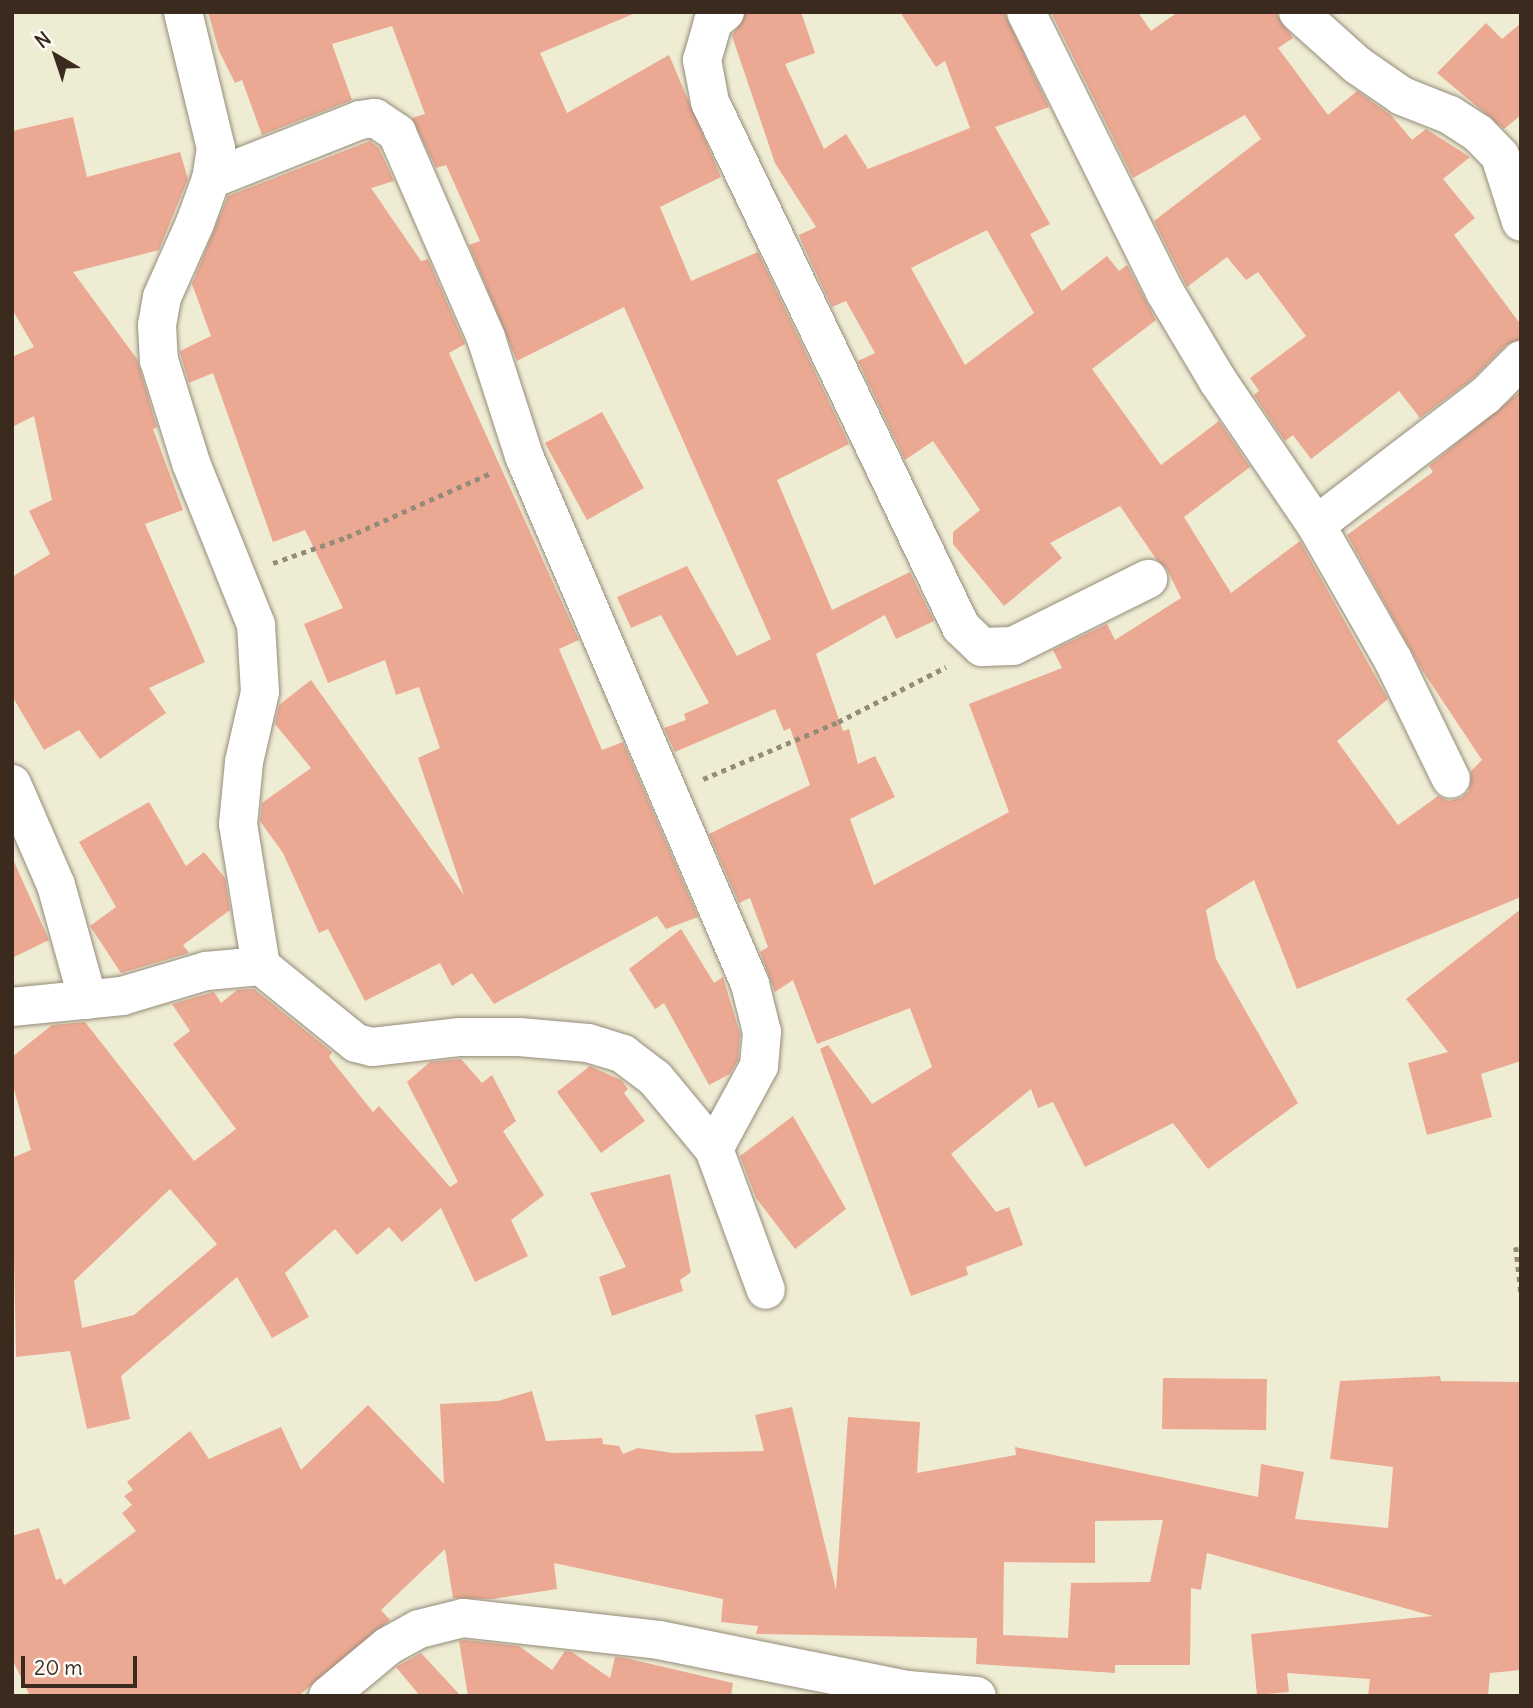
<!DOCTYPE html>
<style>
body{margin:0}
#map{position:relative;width:1533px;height:1708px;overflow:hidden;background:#efecd4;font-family:Delius,sans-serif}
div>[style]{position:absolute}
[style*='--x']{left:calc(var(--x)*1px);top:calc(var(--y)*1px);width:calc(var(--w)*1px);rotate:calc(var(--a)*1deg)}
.building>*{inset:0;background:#eba993}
.path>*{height:4.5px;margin-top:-2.25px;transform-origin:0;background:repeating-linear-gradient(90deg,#958b79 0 5px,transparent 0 10px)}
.roads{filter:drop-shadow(0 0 2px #958b79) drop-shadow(0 0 2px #958b79)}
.street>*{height:38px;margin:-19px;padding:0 19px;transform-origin:19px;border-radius:19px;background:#fff}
span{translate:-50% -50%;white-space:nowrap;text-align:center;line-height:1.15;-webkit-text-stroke:6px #fdfcf7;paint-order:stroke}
.frame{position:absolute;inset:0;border:14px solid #3b2a1e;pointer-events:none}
.north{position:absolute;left:21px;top:21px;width:70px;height:70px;-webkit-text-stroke:5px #fdfcf7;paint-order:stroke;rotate:321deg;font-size:19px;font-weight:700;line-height:28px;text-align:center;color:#3b2a1e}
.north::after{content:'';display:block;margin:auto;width:24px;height:32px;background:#3b2a1e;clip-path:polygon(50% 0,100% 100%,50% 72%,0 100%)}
.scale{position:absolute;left:21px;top:1656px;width:116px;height:32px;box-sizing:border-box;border:4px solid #3b2a1e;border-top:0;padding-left:9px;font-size:21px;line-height:24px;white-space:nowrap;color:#3b2a1e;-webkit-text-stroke:5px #fdfcf7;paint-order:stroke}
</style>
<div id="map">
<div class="building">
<i style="clip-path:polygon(evenodd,208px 12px,638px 12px,540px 53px,567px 113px,669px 55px,721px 177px,660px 207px,691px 281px,758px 252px,849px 444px,777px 480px,832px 610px,910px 572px,934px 621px,896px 639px,885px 615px,816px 654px,843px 731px,849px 729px,858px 764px,875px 756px,895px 797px,850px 819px,874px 885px,1009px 812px,969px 704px,1062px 668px,1053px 650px,1107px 624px,1115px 640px,1181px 598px,1167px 569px,1156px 559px,1120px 506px,1050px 543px,1062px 558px,1004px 606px,953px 544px,953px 532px,980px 510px,933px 441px,905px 460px,858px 361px,875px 353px,846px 301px,832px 307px,803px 245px,799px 235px,816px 227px,775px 163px,732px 36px,746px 12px,801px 12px,815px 53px,785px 64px,824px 149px,846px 134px,868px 169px,970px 128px,945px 61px,936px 67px,900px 12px,1004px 12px,1049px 107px,995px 127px,1050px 224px,1030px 234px,1062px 291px,1107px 256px,1119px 271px,1127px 265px,1156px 320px,1092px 369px,1161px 465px,1219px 421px,1250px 467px,1184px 517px,1231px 593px,1300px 541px,1388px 699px,1337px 741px,1398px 825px,1438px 796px,1449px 801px,1461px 798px,1469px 791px,1471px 771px,1482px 760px,1422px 670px,1347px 535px,1433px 472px,1429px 466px,1521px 391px,1521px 897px,1297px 989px,1254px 880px,1206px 910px,1216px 959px,1298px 1103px,1208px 1169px,1173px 1123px,1085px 1167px,1053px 1102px,1038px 1108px,1031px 1089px,951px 1154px,996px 1212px,1009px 1207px,1023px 1245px,966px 1267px,968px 1275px,911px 1296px,820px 1049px,828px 1045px,872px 1104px,932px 1067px,910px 1008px,817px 1044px,793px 980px,775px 992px,760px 952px,768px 947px,750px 898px,739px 903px,709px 834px,810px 785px,790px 728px,784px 731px,775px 709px,675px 752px,664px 728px,686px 720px,684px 714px,709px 703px,661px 615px,631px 628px,617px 597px,687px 566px,737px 656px,771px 639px,624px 307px,517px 361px,469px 245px,480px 241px,446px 165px,436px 168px,412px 118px,425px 114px,392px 26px,332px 44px,352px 100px,262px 135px,242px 80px,235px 83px,219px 51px,208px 12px,987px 230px,1034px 313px,965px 365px,911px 268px,987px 230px)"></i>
<i style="clip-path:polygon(1051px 12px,1138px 12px,1151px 31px,1178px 12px,1275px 12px,1293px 38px,1278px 48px,1328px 115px,1357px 91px,1391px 115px,1412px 140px,1426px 129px,1470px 157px,1443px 179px,1475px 218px,1454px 235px,1521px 325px,1521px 339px,1506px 345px,1471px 380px,1420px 418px,1399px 391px,1311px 459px,1293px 435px,1285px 441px,1254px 395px,1259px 391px,1250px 378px,1306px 336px,1258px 272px,1246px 280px,1227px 257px,1187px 287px,1154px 221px,1261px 139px,1245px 115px,1133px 178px)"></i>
<i style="clip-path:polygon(1486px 23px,1502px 39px,1521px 23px,1521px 115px,1504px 129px,1437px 73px)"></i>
<i style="clip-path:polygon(73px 117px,87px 177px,180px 152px,188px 179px,159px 250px,73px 272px,137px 359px,157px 427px,153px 429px,183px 510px,145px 524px,205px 662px,149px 688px,166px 713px,100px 759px,79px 730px,44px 750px,12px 696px,12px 577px,50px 554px,29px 511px,52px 500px,34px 416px,12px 427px,12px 357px,34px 347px,12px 309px,12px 131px)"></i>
<i style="clip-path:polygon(370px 141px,379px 148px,394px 181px,371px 188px,421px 261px,428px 259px,465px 344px,449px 353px,579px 640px,559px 649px,602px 750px,623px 742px,698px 917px,666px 929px,657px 916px,494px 1004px,472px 973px,452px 986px,440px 963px,365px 1001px,328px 929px,319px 933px,283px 853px,260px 821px,262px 803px,311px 768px,275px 724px,279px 705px,311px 680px,464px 895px,418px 758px,440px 748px,419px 687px,396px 695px,385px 660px,328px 683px,304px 624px,343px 608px,305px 530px,273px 542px,213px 373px,189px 383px,181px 356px,180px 351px,211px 336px,192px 284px,228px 196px)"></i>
<i style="clip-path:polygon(602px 412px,644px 488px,587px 520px,545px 443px)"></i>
<i style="clip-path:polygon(149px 802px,186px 866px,204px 852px,225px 878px,230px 910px,183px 945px,189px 953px,121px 973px,90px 926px,116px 907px,79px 842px)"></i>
<i style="clip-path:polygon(12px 857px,49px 940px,12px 958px)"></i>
<i style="clip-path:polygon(1521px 909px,1521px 1061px,1481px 1074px,1492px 1117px,1427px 1135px,1408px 1063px,1448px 1052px,1406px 999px)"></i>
<i style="clip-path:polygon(681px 929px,714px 983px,723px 977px,740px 1034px,738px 1060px,730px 1074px,709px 1085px,664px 1003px,655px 1009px,629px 969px)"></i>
<i style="clip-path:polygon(evenodd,254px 989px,332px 1052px,329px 1057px,373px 1112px,379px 1106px,450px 1187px,458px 1182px,407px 1082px,430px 1062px,461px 1059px,482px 1083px,492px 1075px,516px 1121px,503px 1131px,544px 1195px,511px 1220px,528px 1256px,475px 1282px,441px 1208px,402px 1242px,389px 1227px,357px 1255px,335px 1229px,285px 1273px,309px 1317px,272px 1338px,237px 1277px,121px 1376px,130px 1419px,87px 1429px,70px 1351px,16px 1357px,12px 1158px,31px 1150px,12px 1082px,12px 1057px,52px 1025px,85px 1022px,194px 1161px,236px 1129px,173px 1044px,190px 1031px,172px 1004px,214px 992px,221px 1003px,237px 990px,254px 989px,170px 1189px,217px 1244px,134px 1315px,82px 1328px,74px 1281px,170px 1189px)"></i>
<i style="clip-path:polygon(590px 1066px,621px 1080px,628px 1089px,624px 1093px,645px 1121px,601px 1153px,557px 1092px)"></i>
<i style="clip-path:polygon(793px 1116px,846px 1209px,795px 1249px,756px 1198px,740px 1156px)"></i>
<i style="clip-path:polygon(670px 1174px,691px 1272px,680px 1280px,683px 1291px,612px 1316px,599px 1277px,626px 1267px,590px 1193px)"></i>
<i style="clip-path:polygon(evenodd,1440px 1376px,1441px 1381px,1521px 1382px,1521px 1670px,1490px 1673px,1488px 1696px,1368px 1696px,1370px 1679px,1287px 1673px,1289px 1692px,1257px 1695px,1251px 1634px,1433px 1616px,1207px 1553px,1201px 1590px,1191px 1588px,1190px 1665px,1115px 1665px,1115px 1673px,976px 1664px,977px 1638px,756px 1634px,758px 1626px,721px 1622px,723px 1599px,554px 1563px,557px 1589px,492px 1599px,453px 1598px,445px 1549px,381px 1610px,390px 1620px,298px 1696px,30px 1696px,12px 1659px,12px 1536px,39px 1528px,56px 1580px,61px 1578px,64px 1585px,136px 1531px,122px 1513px,132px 1505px,124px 1496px,133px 1490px,127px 1482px,190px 1431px,209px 1459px,281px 1427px,301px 1470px,368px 1405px,444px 1484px,440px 1404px,498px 1401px,532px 1391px,546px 1441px,602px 1438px,603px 1444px,619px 1446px,623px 1454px,638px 1448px,673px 1453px,764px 1451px,755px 1415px,792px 1407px,836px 1590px,848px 1417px,920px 1422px,917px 1473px,1016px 1455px,1015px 1447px,1258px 1497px,1261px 1464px,1304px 1472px,1295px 1519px,1388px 1528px,1393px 1467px,1330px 1459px,1340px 1381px,1440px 1376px,1163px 1520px,1150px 1582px,1071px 1583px,1068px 1638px,1003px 1635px,1004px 1562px,1095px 1563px,1095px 1521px,1163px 1520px)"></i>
<i style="clip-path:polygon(1163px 1378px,1267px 1379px,1266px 1430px,1162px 1429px)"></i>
<i style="clip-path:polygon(464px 1640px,519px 1646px,552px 1670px,565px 1651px,572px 1652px,610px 1678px,615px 1657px,625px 1658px,733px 1683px,731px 1696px,468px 1696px,459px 1641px)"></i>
<i style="clip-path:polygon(421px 1653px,461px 1696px,420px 1696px,396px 1667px)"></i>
</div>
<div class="path">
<i style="--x:273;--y:563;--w:78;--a:-19.4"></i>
<i style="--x:347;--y:537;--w:158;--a:-24"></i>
<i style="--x:703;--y:779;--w:147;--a:-22.9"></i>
<i style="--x:838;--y:722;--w:121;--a:-27"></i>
<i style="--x:1516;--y:1247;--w:46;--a:83.8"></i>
</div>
<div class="roads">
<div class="street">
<i style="--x:183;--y:12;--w:140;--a:76.4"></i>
<i style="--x:216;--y:148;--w:31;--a:99"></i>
<i style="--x:211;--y:179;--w:47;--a:110"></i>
<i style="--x:195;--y:223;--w:81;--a:114"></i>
<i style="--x:162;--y:297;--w:28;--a:100"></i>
<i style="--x:157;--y:325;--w:35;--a:87"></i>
<i style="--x:159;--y:360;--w:108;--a:72.7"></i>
<i style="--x:191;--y:463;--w:175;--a:68.1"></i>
<i style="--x:256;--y:625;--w:67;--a:86.6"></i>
<i style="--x:260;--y:692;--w:72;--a:102.9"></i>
<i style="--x:244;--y:762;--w:62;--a:95.5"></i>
<i style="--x:238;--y:824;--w:144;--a:80.8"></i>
<i style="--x:725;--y:12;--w:16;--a:140"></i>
<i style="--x:713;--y:22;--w:40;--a:106"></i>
<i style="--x:702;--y:60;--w:43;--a:79.2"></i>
<i style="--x:710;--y:102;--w:582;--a:64.45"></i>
<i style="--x:961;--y:627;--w:29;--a:44"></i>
<i style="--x:982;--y:647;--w:31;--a:-2"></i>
<i style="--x:1013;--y:646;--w:151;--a:-26.4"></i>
<i style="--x:1026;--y:12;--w:313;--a:63.6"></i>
<i style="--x:1165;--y:292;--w:104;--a:59.2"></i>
<i style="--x:1218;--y:381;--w:174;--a:55.8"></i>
<i style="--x:1316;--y:525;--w:155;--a:60.3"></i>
<i style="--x:1393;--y:660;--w:132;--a:64"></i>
<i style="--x:1298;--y:12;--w:79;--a:41.9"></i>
<i style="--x:1357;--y:65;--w:55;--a:34.6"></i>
<i style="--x:1402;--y:96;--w:52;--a:21.6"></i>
<i style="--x:1450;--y:115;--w:33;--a:33"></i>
<i style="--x:1478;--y:133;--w:32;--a:46"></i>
<i style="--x:1500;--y:156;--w:69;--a:72.3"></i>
<i style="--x:211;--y:179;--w:160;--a:-21.6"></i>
<i style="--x:360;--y:120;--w:15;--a:-8"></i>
<i style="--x:375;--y:118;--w:27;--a:34"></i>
<i style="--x:397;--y:133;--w:223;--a:66.5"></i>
<i style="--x:486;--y:338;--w:124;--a:72.1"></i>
<i style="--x:524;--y:456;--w:574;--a:66.83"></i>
<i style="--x:750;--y:984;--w:49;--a:76"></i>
<i style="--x:762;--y:1032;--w:34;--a:95"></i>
<i style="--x:759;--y:1066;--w:94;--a:118.5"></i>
<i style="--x:1316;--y:525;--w:213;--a:-37.4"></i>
<i style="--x:1485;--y:396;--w:51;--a:-45"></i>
<i style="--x:12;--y:784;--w:110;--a:66.5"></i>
<i style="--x:56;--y:885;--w:119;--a:74.5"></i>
<i style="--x:12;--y:1007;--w:111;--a:-5.7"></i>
<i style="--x:122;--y:996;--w:88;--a:-16.6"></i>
<i style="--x:206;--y:971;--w:55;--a:-5.2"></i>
<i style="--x:261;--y:966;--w:122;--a:39"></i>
<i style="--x:356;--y:1043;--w:16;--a:14"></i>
<i style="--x:372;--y:1047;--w:89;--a:-6.5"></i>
<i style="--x:460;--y:1037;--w:59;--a:0"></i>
<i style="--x:519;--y:1037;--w:69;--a:5"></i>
<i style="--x:588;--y:1043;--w:37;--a:17"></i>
<i style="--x:623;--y:1054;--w:40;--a:37"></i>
<i style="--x:655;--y:1078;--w:92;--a:50.3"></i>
<i style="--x:714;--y:1149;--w:150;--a:69.8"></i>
<i style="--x:328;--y:1696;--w:78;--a:-39.8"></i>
<i style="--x:388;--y:1646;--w:35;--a:-29"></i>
<i style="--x:419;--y:1629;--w:45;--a:-14"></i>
<i style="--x:463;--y:1618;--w:197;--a:6.4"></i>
<i style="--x:659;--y:1640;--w:254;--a:11.4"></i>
<i style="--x:908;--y:1690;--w:69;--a:5"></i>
</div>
</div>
<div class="frame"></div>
<div class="north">N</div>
<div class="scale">20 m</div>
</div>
